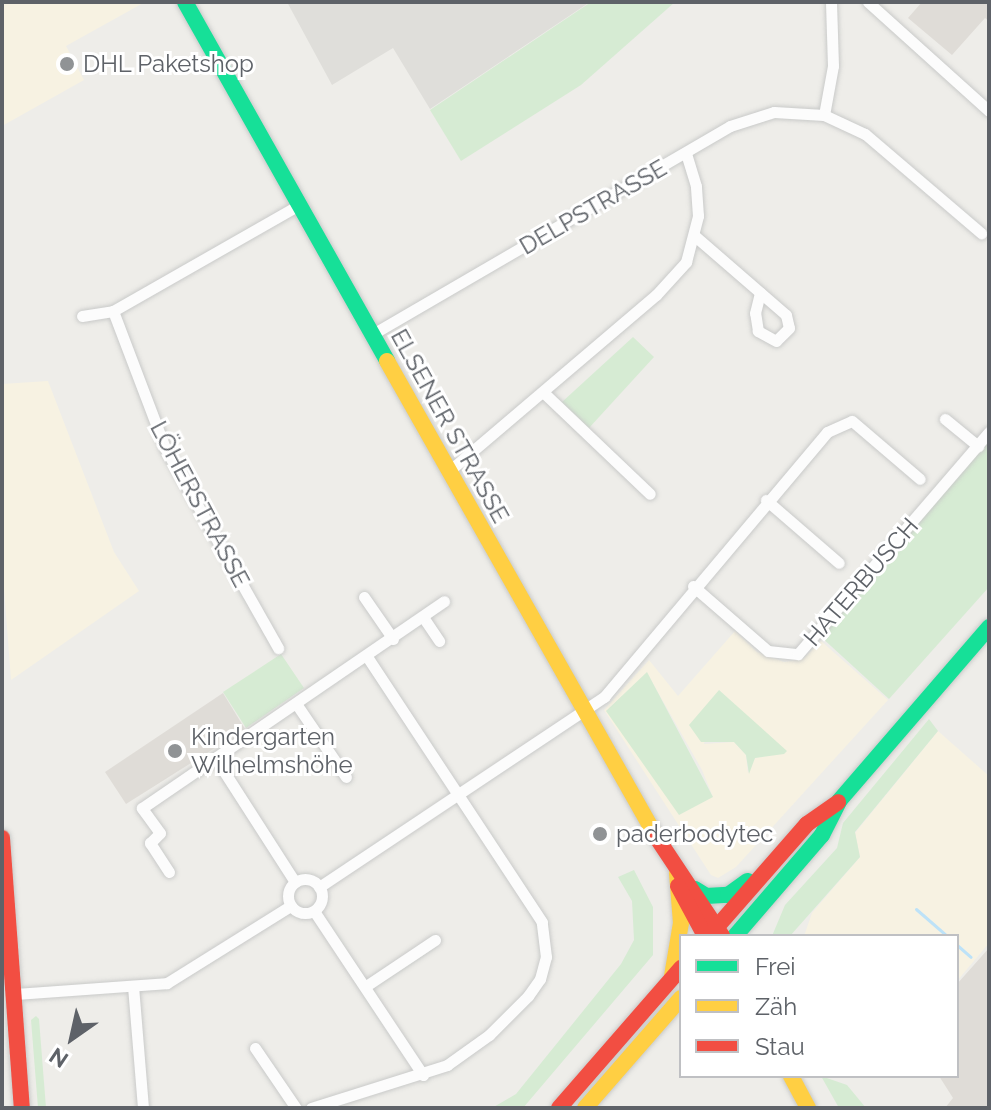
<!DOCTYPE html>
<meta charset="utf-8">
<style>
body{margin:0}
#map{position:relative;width:991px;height:1110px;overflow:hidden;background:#eeede9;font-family:Raleway,sans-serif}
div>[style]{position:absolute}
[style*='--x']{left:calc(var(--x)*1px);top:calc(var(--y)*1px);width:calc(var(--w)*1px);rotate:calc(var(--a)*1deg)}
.commercial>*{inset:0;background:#f7f2e2}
.industrial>*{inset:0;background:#dfdeda}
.education>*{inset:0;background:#dfdcd7}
.green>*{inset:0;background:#d6ebd3}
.stream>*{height:3px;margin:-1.5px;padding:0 1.5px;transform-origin:1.5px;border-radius:1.5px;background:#bde2f8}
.roads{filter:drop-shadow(0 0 2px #c9cac9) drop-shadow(0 0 2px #c9cac9)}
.street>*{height:11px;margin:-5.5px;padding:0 5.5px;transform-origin:5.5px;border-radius:5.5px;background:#fcfcfc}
.street>.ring{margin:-5.5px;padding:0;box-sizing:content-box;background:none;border:11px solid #fcfcfc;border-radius:50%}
.fast>*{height:16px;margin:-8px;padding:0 8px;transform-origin:8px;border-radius:8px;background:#16e098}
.slow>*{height:16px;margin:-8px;padding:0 8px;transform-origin:8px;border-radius:8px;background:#ffcf43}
.jam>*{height:16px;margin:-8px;padding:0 8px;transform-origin:8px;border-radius:8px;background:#f24e42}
.dots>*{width:22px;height:22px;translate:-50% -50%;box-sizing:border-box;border:4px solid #fff;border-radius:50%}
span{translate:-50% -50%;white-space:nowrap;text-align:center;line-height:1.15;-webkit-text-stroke:6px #fff;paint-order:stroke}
.poi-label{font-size:24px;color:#5e6268}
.left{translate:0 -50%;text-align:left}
.street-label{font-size:24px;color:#5e6268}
.frame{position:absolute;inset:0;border:4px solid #5e6268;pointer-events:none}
.legend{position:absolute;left:679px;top:934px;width:280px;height:144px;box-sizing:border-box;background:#fff;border:2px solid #bfc0c3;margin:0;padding:10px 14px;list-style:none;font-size:24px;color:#5e6268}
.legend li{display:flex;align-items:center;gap:16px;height:40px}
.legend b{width:40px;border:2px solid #bfc0c3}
.north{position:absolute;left:32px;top:998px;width:80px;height:80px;-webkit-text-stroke:6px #fff;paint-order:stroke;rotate:214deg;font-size:22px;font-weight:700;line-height:32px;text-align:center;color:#5e6268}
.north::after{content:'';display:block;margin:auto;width:28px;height:36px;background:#5e6268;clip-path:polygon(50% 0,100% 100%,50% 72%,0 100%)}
</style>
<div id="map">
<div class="commercial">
<i style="clip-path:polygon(2px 2px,145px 2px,66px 46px,84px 80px,2px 126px)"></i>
<i style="clip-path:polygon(48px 381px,114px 552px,139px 591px,11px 680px,2px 562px,2px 384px)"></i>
<i style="clip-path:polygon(evenodd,735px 631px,757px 652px,784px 662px,803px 659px,821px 641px,888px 700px,736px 867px,718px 878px,711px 875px,604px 710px,649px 660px,678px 696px,735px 631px,647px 673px,702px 770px,713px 797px,606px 711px,647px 673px,735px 631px,719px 690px,781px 752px,755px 758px,748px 773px,746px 755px,734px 742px,704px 744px,719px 690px)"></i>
<i style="clip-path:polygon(938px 731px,989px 776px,989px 943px,957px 981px,957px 936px,804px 936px,812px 913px,860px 857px,855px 833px)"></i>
</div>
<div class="industrial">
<i style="clip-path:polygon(287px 2px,590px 2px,430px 109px,393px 48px,332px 85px)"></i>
</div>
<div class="education">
<i style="clip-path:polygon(922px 2px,989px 2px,989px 21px,985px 18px,952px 55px,908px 18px)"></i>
<i style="clip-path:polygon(223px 693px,245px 729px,126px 804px,105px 772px)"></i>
<i style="clip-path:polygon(989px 948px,989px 1108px,945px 1108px,953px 1098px,939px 1076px,957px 1076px,957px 984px)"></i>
</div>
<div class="green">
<i style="clip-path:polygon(591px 2px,675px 2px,581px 85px,461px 161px,430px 110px)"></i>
<i style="clip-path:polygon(633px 337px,654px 357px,589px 428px,562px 402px)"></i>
<i style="clip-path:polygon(989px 441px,989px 587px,889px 699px,820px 636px)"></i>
<i style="clip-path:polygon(281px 654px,304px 688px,246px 728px,223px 692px)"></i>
<i style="clip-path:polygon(647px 672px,713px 797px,679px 815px,606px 711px)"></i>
<i style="clip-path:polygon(719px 690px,787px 751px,784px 754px,755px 758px,749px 774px,746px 755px,734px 742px,701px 742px,689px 725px)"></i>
<i style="clip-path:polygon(929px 719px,938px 731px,855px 832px,860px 857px,790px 936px,772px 936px,785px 905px,837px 848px,843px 823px)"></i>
<i style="clip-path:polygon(634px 870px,653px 907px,653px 955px,523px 1108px,492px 1108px,516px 1094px,621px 964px,634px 940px,632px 901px,618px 877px)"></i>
<i style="clip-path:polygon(36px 1016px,39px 1019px,46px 1108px,38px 1108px,31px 1020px)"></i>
<i style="clip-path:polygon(821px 1076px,847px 1085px,866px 1108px,839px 1108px)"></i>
</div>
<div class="stream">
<i style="--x:916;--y:909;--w:41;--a:41.1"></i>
<i style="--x:957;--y:945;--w:18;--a:41"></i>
</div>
<div class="roads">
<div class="street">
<i style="--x:868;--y:2;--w:163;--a:42"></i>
<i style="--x:824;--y:115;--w:50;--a:-79.6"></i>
<i style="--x:833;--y:66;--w:64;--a:-91.8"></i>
<i style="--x:696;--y:237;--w:119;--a:40.9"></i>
<i style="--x:786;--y:315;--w:13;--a:77"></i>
<i style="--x:789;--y:328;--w:18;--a:135"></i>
<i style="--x:776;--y:341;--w:21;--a:-151"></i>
<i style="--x:758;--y:331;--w:18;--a:-99"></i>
<i style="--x:755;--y:313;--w:21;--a:-76"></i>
<i style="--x:113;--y:311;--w:147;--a:69.2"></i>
<i style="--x:165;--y:448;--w:230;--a:60.5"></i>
<i style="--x:82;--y:316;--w:31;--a:-9"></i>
<i style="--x:113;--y:311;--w:214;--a:-29.7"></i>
<i style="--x:371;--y:335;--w:415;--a:-30.2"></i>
<i style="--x:730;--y:126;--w:46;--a:-17.7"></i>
<i style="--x:774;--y:112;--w:50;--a:3.4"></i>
<i style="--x:824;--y:115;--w:45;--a:24.9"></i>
<i style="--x:865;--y:134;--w:153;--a:40.5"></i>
<i style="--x:544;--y:393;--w:146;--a:43.6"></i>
<i style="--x:945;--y:419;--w:43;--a:39.3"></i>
<i style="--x:449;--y:471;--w:272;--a:-40.4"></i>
<i style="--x:656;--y:295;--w:45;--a:-47.7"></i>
<i style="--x:686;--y:262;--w:48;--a:-75.4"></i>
<i style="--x:698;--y:216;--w:30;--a:-94"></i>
<i style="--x:696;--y:186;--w:34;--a:-107"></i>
<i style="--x:766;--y:500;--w:96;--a:40.8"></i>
<i style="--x:693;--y:586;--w:99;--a:40.9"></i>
<i style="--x:768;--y:651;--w:30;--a:6"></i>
<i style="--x:798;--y:654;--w:293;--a:-49.3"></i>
<i style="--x:364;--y:597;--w:51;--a:55.4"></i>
<i style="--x:423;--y:617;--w:29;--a:56"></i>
<i style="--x:297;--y:705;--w:87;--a:55.8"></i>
<i style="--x:216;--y:759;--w:146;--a:57.3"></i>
<i style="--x:169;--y:872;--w:35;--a:-123"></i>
<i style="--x:150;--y:843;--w:14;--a:-45"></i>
<i style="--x:160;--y:833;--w:31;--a:-126"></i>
<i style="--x:142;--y:808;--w:366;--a:-34.4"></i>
<i class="ring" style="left:288px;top:879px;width:23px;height:23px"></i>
<i style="--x:319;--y:887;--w:343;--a:-33.7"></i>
<i style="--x:604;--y:697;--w:346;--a:-49.9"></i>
<i style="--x:827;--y:432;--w:27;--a:-24"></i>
<i style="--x:852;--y:421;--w:89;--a:40.5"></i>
<i style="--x:314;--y:911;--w:197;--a:56.4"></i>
<i style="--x:133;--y:986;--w:122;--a:85.3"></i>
<i style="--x:366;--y:986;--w:83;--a:-33.7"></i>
<i style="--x:14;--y:994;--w:153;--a:-4.1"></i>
<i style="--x:167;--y:983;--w:145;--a:-32"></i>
<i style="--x:255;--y:1048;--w:73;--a:55.7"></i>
<i style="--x:311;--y:1108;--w:143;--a:-17.5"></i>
<i style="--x:447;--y:1065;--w:52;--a:-35.5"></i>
<i style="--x:489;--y:1035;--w:55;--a:-45"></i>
<i style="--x:528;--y:996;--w:21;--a:-55"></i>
<i style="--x:540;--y:979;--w:23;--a:-75"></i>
<i style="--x:546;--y:957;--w:35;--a:-97"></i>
<i style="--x:542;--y:922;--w:318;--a:-123.4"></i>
</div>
<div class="fast">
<i style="--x:185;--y:2;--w:412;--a:60.6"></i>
<i style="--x:695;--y:889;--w:13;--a:32"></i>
<i style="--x:706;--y:896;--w:22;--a:-3"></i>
<i style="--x:728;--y:895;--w:24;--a:-36"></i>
<i style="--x:735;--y:936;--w:133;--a:-49.3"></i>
<i style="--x:822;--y:835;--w:38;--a:-63"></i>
<i style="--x:839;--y:801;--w:230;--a:-49.2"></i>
</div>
<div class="slow">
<i style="--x:387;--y:361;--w:548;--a:60.49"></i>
<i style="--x:672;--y:976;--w:54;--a:-80.4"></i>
<i style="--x:681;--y:923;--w:50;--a:-94.6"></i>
<i style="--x:791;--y:1076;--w:36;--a:62"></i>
<i style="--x:585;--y:1108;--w:146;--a:-48.9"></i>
</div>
<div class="jam">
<i style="--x:2;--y:838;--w:271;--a:85.8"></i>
<i style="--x:657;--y:838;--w:118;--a:56.4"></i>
<i style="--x:678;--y:886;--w:57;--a:61.6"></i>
<i style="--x:709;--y:936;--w:149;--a:-48.8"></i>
<i style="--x:807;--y:824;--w:38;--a:-35"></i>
<i style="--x:559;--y:1108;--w:186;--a:-48.9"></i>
</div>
</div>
<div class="dots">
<i style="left:67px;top:64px;background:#909395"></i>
<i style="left:175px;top:751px;background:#909395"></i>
<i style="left:600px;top:834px;background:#909395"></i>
</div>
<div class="poi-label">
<span class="left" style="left:83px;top:64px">DHL Paketshop</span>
<span class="left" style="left:191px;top:751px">Kindergarten<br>Wilhelmshöhe</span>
<span class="left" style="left:616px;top:834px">paderbodytec</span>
</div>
<div class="street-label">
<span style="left:593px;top:207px;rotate:-30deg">DELPSTRASSE</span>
<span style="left:450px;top:426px;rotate:61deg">ELSENER STRASSE</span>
<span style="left:200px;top:504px;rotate:62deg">LÖHERSTRASSE</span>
<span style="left:861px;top:582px;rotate:-49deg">HATERBUSCH</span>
</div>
<div class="frame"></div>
<ul class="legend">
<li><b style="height:10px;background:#16e098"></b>Frei</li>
<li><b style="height:10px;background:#ffcf43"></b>Zäh</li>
<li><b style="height:10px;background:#f24e42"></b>Stau</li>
</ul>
<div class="north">N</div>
</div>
